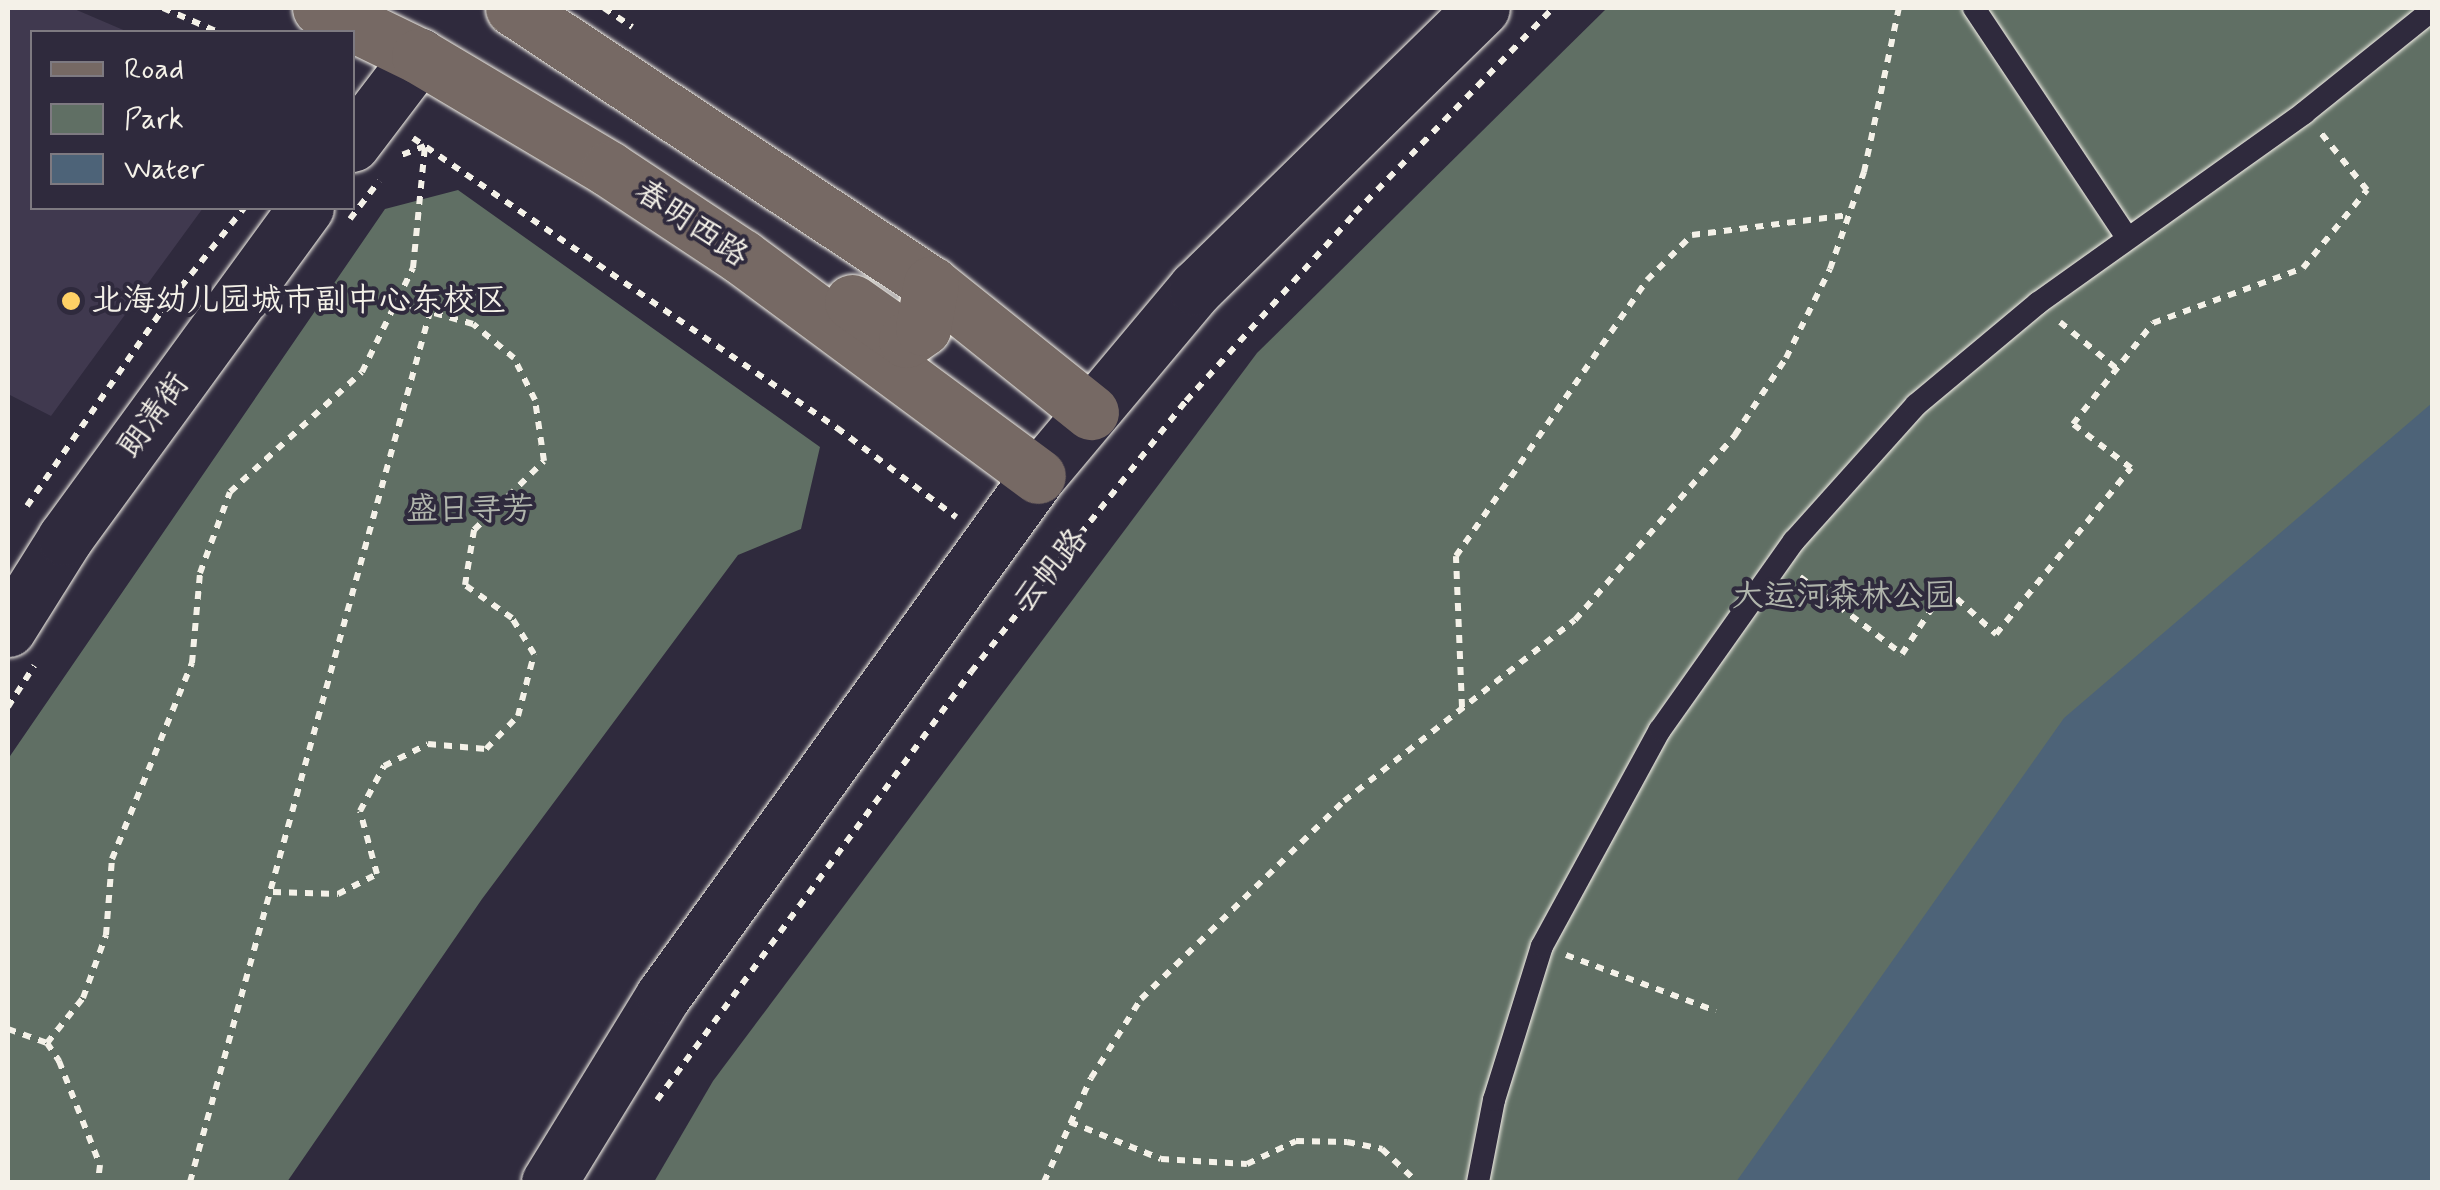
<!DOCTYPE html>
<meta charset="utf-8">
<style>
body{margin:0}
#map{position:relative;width:2440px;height:1190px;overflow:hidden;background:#2f2a3d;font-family:Mynerve,"LXGW WenKai TC",sans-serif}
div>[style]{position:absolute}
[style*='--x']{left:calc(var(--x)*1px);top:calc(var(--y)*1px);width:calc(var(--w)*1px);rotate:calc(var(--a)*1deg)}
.built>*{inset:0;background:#40394f}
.green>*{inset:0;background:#606f64}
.water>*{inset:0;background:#4d6378}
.path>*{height:6px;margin-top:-3px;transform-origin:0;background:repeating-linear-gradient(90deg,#f4f1e8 0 8px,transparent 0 16px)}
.roads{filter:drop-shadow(0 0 2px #f4f1e8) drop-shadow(0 0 2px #f4f1e8)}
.lane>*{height:22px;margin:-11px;padding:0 11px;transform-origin:11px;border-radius:11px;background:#2f2a3d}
.secondary>*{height:55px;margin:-27.5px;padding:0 27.5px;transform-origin:27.5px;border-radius:27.5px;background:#2f2a3d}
.primary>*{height:55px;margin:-27.5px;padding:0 27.5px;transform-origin:27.5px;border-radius:27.5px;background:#766964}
.dots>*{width:28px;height:28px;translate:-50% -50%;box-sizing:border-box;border:5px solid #2f2a3d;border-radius:50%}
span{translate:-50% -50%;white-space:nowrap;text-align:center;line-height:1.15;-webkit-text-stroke:8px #2f2a3d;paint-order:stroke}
.street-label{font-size:32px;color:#f4f1e8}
.poi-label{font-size:32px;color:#f4f1e8}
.left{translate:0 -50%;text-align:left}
.park-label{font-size:32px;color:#b1b6ad}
.frame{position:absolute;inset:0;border:10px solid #f4f1e8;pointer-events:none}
.legend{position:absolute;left:30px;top:30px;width:325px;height:180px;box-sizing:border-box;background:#2f2a3d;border:2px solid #7e7a81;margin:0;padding:12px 18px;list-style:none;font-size:30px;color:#f4f1e8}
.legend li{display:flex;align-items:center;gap:20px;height:50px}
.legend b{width:50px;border:2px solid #7e7a81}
</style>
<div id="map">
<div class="built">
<i style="clip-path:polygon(8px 8px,72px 8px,128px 32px,32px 32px,32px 208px,203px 208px,51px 416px,8px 394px)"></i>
</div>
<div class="green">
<i style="clip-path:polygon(1607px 8px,2432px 8px,2432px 1182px,654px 1182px,713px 1081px,1257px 353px)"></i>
<i style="clip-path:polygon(458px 190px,820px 447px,801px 529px,738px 555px,482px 899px,287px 1182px,8px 1182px,8px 759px,385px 209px)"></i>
</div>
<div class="water">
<i style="clip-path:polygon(2432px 403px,2432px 1182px,1736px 1182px,2064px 718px)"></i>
</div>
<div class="path">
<i style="--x:163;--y:8;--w:60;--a:23.6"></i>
<i style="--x:604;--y:8;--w:34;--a:34"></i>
<i style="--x:413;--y:138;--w:514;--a:34.37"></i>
<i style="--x:837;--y:428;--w:149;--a:36.8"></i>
<i style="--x:350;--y:219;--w:48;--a:-52.7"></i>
<i style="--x:2060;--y:322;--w:74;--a:39.5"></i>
<i style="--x:27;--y:506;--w:236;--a:-55.4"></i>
<i style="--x:161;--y:312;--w:133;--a:-51.4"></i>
<i style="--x:1800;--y:577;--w:128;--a:37"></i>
<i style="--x:1902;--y:654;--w:79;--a:-56.9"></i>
<i style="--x:1945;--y:588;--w:69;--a:42"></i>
<i style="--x:1996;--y:634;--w:214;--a:-50.9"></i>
<i style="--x:2131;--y:468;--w:73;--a:-142.8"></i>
<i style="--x:2073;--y:424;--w:129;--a:-51.6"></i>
<i style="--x:2153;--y:323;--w:160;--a:-20.1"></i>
<i style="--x:2303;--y:268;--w:101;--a:-50.6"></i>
<i style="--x:2367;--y:190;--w:75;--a:-129"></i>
<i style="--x:8;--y:707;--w:49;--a:-57.6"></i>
<i style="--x:1462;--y:707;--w:151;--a:-92.3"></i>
<i style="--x:1456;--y:556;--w:336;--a:-55.3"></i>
<i style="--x:1647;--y:280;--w:64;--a:-45"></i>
<i style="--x:1692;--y:235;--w:158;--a:-7.3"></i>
<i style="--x:273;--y:892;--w:65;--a:1.8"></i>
<i style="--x:338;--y:894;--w:44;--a:-27.1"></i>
<i style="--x:377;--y:874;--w:65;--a:-105.1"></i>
<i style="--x:360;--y:811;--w:51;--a:-61.9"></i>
<i style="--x:384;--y:766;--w:49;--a:-26.6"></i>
<i style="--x:428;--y:744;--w:58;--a:4.9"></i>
<i style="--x:486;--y:749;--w:46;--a:-45.9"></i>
<i style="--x:518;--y:716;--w:64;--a:-75.5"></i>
<i style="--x:534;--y:654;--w:42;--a:-121.4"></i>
<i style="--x:512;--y:618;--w:57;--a:-144.9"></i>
<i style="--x:465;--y:585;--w:56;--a:-80.7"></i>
<i style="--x:474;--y:530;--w:98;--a:-44.6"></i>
<i style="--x:544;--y:461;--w:62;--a:-98.4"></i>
<i style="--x:535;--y:400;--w:47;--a:-116.6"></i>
<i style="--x:514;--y:358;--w:53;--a:-140.3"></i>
<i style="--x:473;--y:324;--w:80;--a:-164.1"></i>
<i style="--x:1566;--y:955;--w:160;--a:20.5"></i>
<i style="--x:8;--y:1029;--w:41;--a:19.7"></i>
<i style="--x:47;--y:1043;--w:22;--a:56"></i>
<i style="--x:59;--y:1061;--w:112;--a:68.5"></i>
<i style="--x:100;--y:1165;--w:17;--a:97"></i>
<i style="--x:47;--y:1043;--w:58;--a:-51.3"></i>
<i style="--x:83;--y:998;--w:67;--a:-69.9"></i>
<i style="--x:106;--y:935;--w:76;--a:-85.5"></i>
<i style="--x:112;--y:859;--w:212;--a:-67.8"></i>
<i style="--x:192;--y:663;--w:90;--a:-84.9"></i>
<i style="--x:200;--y:573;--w:86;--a:-69.7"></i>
<i style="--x:230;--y:492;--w:178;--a:-42.3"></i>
<i style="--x:362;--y:372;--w:116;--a:-63.9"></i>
<i style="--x:413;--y:268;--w:123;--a:-84.4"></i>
<i style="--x:425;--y:146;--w:28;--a:159"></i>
<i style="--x:657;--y:1100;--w:531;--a:-53.73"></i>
<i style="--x:971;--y:672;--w:346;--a:-51.6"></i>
<i style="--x:1186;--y:401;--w:253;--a:-48"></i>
<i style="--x:1355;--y:213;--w:285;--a:-46"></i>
<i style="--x:1070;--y:1122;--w:98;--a:22.1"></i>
<i style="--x:1161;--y:1159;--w:86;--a:3.3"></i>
<i style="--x:1247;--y:1164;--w:54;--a:-25.1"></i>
<i style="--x:1296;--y:1141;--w:51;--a:1.1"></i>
<i style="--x:1347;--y:1142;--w:36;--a:11"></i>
<i style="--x:1382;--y:1149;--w:48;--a:43.3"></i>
<i style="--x:190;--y:1182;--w:902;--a:-74.58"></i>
<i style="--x:1044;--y:1182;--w:114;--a:-65.7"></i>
<i style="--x:1091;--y:1078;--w:93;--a:-57.7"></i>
<i style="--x:1141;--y:999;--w:284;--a:-44.3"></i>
<i style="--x:1344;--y:801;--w:293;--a:-38.1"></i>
<i style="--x:1575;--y:620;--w:245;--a:-49.1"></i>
<i style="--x:1735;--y:435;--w:92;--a:-56.5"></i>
<i style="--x:1786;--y:358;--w:99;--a:-63.7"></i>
<i style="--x:1830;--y:269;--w:103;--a:-70.7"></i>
<i style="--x:1864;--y:172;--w:168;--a:-78"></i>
</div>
<div class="roads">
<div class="lane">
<i style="--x:1974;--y:8;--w:274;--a:56.3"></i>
<i style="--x:1478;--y:1182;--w:84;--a:-79"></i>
<i style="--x:1494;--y:1100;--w:161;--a:-72.7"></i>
<i style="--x:1542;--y:946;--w:246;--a:-61.4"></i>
<i style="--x:1660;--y:730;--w:232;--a:-54.7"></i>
<i style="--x:1794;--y:541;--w:183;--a:-48.1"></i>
<i style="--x:1916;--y:405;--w:159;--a:-39.9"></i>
<i style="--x:2038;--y:303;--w:327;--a:-35.5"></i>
<i style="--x:2304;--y:113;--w:164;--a:-38.8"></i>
</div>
<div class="secondary">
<i style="--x:352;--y:144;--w:111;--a:-52.7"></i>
<i style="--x:8;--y:629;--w:107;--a:-57.9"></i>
<i style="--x:65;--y:538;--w:409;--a:-53.9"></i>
<i style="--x:549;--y:1182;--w:218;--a:-58.5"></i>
<i style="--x:663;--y:996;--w:641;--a:-54.2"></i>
<i style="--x:1038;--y:476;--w:246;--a:-50"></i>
<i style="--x:1196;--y:288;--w:400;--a:-44.4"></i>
</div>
<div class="primary">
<i style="--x:320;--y:8;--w:110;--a:25.9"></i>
<i style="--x:419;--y:56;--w:221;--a:30.7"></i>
<i style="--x:609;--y:169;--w:159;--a:33.5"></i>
<i style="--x:742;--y:257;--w:368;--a:36.5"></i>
<i style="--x:513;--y:8;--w:501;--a:33.44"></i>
<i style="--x:931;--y:284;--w:205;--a:38.7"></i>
<i style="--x:852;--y:302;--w:66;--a:35.1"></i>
<i style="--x:906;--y:340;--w:21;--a:-35"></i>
<i style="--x:923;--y:328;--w:45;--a:-79.7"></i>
</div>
</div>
<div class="dots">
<i style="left:71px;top:301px;background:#ffd166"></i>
</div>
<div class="street-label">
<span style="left:691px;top:224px;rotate:34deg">春明西路</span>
<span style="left:154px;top:416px;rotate:-54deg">朗清街</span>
<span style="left:1051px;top:571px;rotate:-51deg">云帆路</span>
</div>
<div class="poi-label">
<span class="left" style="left:91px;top:301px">北海幼儿园城市副中心东校区</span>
</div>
<div class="park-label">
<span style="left:470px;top:510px">盛日寻芳</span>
<span style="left:1844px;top:597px">大运河森林公园</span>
</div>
<div class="frame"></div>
<ul class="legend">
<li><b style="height:12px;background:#766964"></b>Road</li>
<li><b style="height:28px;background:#606f64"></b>Park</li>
<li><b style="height:28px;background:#4d6378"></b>Water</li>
</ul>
</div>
